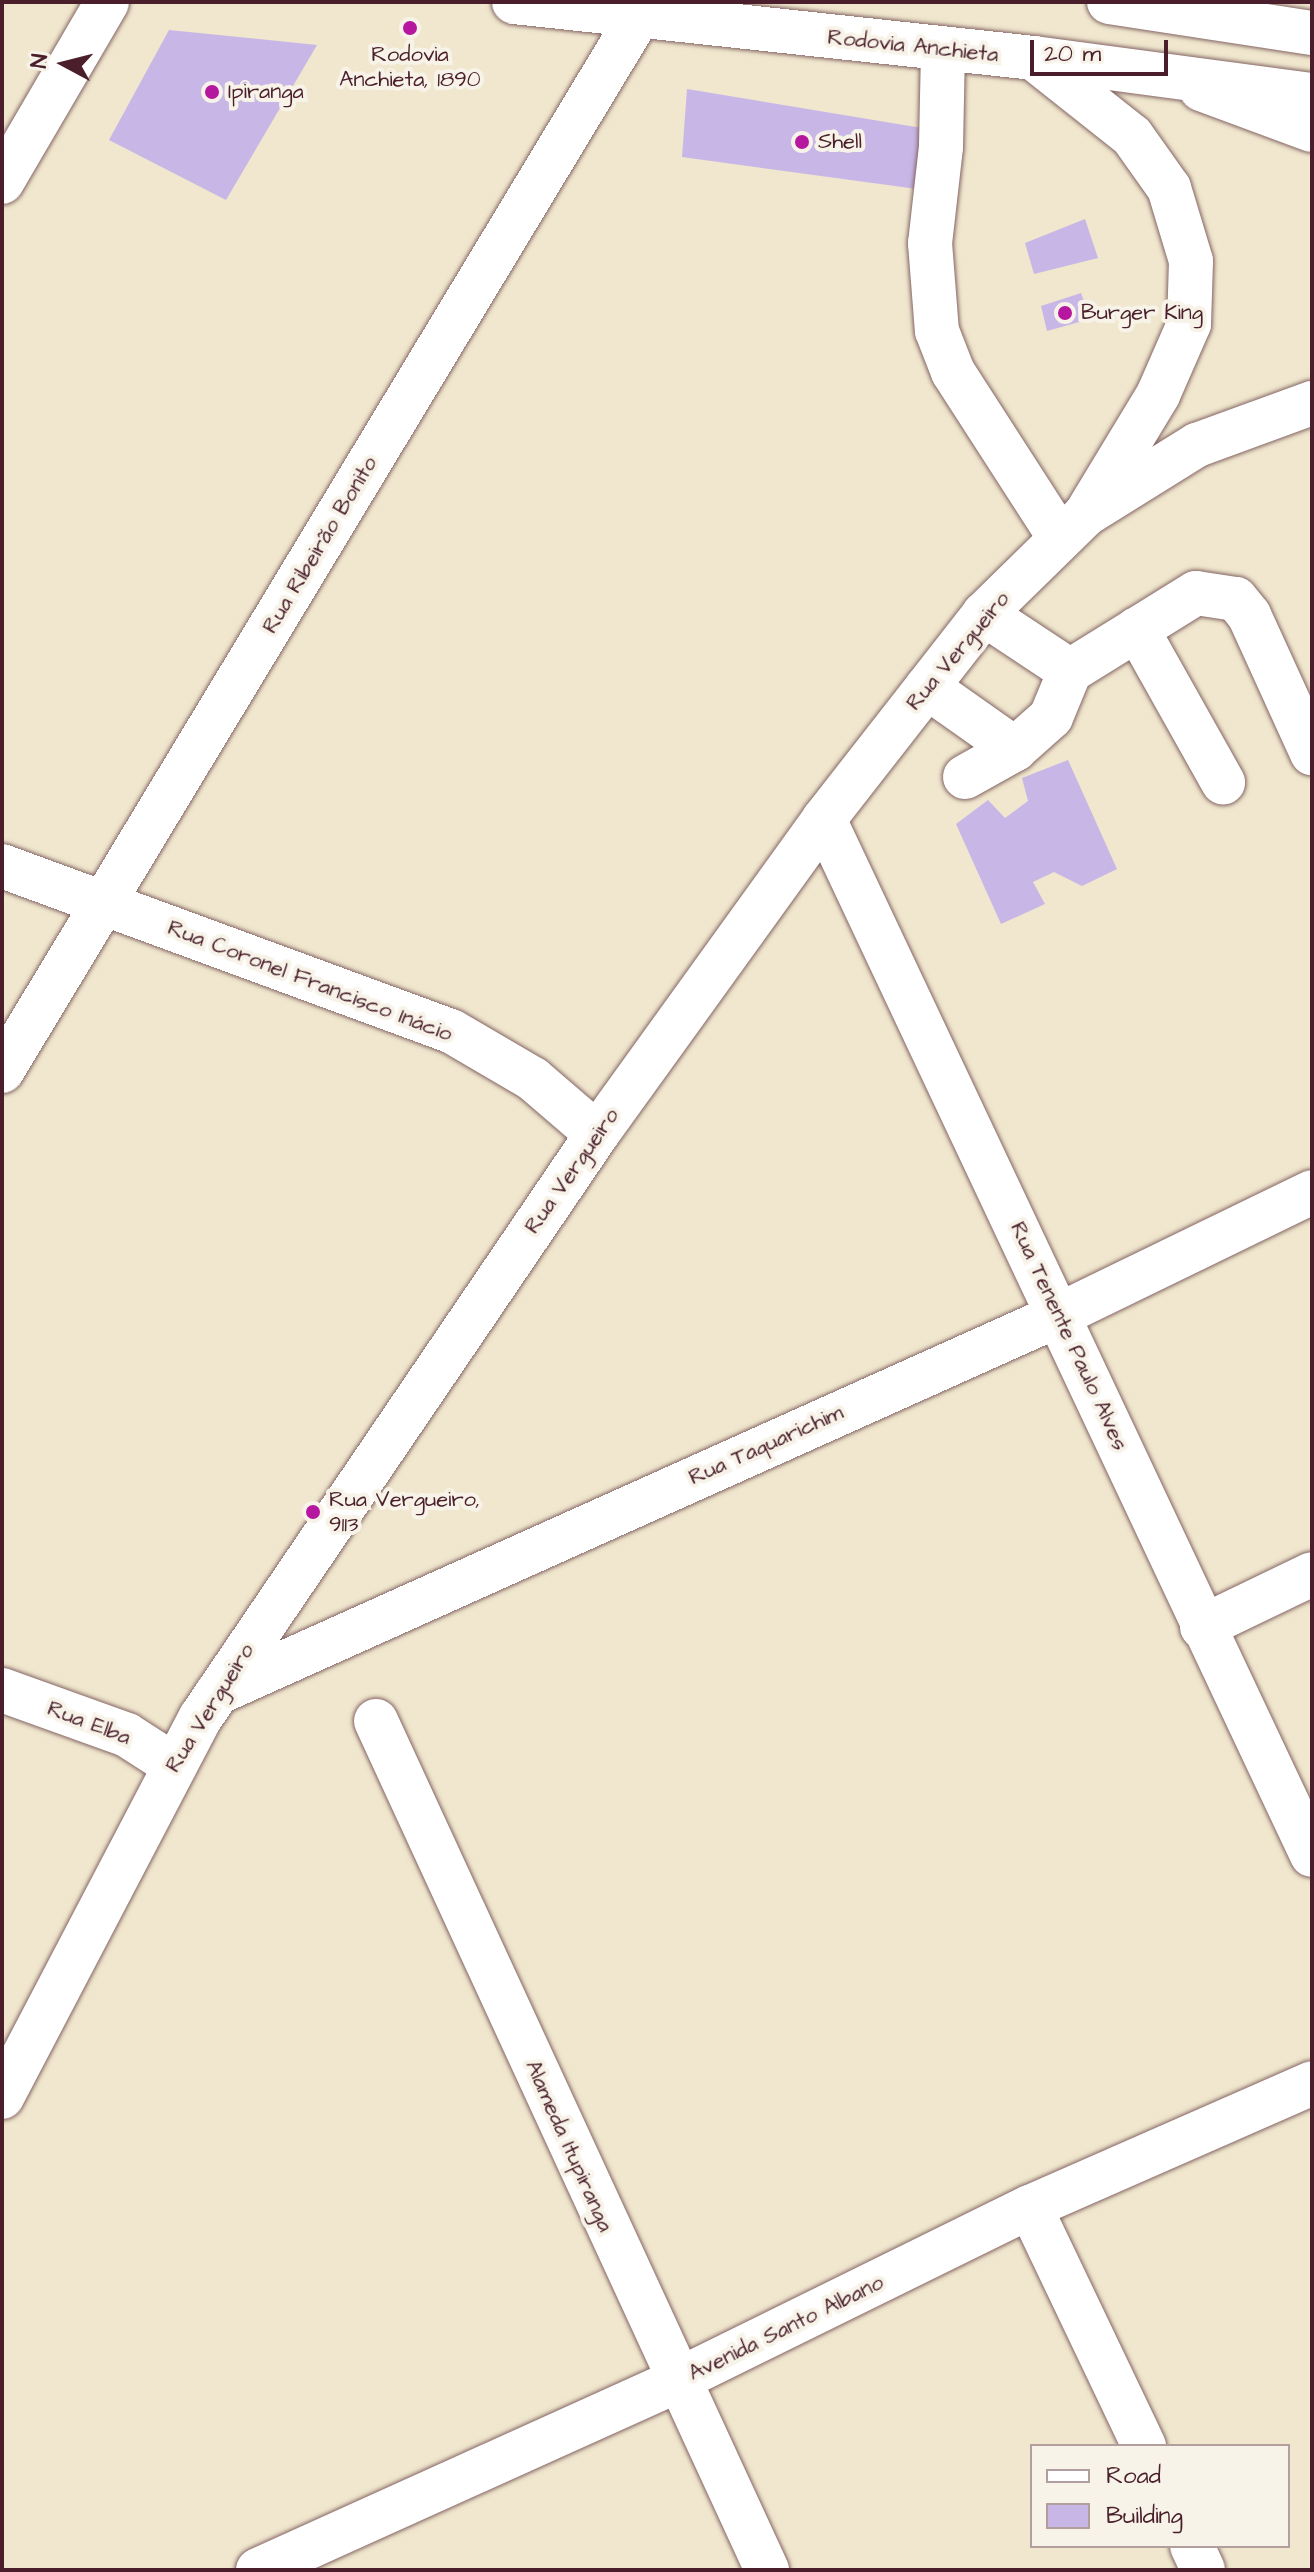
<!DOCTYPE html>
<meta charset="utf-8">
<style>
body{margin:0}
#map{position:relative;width:1314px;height:2572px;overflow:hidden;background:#f0e7ce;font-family:"Architects Daughter",sans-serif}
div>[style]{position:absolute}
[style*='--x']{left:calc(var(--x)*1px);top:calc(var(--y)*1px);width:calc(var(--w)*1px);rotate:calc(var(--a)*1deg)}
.building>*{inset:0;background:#c8b6e7}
.roads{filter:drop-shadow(0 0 2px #846564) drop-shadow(0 0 2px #846564)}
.minor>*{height:44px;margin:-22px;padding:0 22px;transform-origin:22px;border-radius:22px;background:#fff}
.major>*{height:44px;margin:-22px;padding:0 22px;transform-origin:22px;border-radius:22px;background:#fff}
.highway>*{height:44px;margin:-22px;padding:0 22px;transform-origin:22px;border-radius:22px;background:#fff}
.dots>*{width:22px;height:22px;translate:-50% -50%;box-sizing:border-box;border:4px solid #f7f3e8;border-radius:50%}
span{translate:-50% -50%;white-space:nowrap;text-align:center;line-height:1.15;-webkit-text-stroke:8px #f7f3e8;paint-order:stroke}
.street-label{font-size:22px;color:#4a1f2b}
.poi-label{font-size:22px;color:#4a1f2b}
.left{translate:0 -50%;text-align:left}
.frame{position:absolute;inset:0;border:4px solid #4a1f2b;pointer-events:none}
.legend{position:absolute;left:1030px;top:2444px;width:260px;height:104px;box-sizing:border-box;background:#f7f3e8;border:2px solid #b29e9c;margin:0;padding:10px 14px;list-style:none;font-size:24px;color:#4a1f2b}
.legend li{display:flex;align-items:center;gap:16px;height:40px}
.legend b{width:40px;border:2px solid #b29e9c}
.north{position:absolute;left:24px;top:24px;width:80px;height:80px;-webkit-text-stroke:6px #f7f3e8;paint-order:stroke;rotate:277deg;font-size:22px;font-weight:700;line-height:32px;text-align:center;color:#4a1f2b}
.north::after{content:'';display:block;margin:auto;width:28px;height:36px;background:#4a1f2b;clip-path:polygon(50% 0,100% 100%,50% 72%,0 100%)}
.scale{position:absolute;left:1030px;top:40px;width:138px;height:36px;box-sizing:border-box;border:4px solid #4a1f2b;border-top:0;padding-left:10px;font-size:24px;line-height:28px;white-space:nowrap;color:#4a1f2b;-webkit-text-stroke:6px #f7f3e8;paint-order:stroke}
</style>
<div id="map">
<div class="building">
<i style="clip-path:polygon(169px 30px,317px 45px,226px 200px,109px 140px)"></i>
<i style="clip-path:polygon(687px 89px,922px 128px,917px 189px,682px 157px)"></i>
<i style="clip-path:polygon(1085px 219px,1098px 258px,1034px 274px,1025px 243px)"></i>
<i style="clip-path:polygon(1081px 293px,1090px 319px,1047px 331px,1041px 306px)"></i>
<i style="clip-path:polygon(1068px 760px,1117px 869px,1082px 886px,1054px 872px,1033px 882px,1045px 904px,1001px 924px,956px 824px,988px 800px,1005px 818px,1028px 801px,1022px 778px)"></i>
</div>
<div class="roads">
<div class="minor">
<i style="--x:943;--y:50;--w:97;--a:91.2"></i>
<i style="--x:941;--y:147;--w:97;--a:96.5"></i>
<i style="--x:930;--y:243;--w:88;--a:85.5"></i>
<i style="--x:937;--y:331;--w:44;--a:68.7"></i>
<i style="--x:953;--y:372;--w:197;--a:57.2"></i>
<i style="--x:1201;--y:89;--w:118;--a:20.3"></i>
<i style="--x:2;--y:182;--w:208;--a:-59.7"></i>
<i style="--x:984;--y:614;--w:103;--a:33.5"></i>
<i style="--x:1137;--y:629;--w:176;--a:60.7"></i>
<i style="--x:927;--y:687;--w:108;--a:35.2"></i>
<i style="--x:965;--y:777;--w:57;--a:-29.2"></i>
<i style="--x:1015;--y:749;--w:48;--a:-41.6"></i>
<i style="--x:1051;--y:717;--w:50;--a:-67.6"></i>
<i style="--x:1070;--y:671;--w:148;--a:-31.8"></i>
<i style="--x:1196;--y:593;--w:40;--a:8.5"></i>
<i style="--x:1236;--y:599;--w:21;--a:51"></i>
<i style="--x:1249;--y:615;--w:152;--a:65.5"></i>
<i style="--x:824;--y:819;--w:1145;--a:64.78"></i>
<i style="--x:2;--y:866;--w:478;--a:20.2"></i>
<i style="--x:451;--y:1031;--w:95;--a:30.3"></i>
<i style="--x:533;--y:1079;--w:84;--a:40.7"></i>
<i style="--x:2;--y:1071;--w:1229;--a:-58.88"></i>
<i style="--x:1202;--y:1627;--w:122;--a:-25.7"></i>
<i style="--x:2;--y:1690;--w:133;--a:19.8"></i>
<i style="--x:127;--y:1735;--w:54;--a:32.8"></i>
<i style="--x:376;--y:1721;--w:935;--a:65.27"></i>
<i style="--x:1030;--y:2207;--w:265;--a:64.5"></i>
<i style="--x:1192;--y:2546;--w:26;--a:65"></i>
<i style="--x:258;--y:2570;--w:459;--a:-24.3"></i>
<i style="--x:676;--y:2381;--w:394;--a:-26.2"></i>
<i style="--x:1030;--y:2207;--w:308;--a:-23.7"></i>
</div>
<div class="major">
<i style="--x:217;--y:1693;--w:925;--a:-24.18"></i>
<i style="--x:1061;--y:1314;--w:279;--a:-25.9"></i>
<i style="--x:2;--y:2097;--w:429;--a:-62.4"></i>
<i style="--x:201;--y:1717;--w:705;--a:-55.81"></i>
<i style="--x:597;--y:1134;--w:388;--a:-54.2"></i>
<i style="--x:824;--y:819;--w:260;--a:-52"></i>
<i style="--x:984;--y:614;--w:143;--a:-44.4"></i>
<i style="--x:1086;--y:514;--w:131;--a:-31.9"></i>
<i style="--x:1197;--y:445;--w:122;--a:-20.1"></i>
</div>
<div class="highway">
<i style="--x:514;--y:2;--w:523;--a:6.15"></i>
<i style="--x:1034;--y:58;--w:280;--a:7.6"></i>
<i style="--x:1109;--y:2;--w:205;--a:8.7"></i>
<i style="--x:1036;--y:60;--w:122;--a:38.4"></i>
<i style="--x:1132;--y:136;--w:64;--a:54.6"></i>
<i style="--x:1169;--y:188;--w:76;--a:73.2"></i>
<i style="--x:1191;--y:261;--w:63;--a:91.8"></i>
<i style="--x:1189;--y:324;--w:77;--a:113.6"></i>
<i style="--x:1158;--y:395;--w:139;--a:121.2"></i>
</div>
</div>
<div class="dots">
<i style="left:410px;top:28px;background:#b5179e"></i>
<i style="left:212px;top:92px;background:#b5179e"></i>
<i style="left:802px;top:142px;background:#b5179e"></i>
<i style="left:1065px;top:313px;background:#b5179e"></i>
<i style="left:313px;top:1512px;background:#b5179e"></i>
</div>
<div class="street-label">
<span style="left:913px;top:46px;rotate:6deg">Rodovia Anchieta</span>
<span style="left:320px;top:545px;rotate:-59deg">Rua Ribeirão Bonito</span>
<span style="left:958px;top:651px;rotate:-50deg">Rua Vergueiro</span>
<span style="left:310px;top:981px;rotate:21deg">Rua Coronel Francisco Inácio</span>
<span style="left:572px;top:1171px;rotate:-55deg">Rua Vergueiro</span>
<span style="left:1069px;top:1336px;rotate:65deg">Rua Tenente Paulo Alves</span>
<span style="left:766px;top:1445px;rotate:-24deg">Rua Taquarichim</span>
<span style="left:210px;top:1708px;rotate:-58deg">Rua Vergueiro</span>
<span style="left:89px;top:1723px;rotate:21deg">Rua Elba</span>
<span style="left:569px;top:2146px;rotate:66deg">Alameda Itupiranga</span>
<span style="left:786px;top:2328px;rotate:-26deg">Avenida Santo Albano</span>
</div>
<div class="poi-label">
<span style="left:410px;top:67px">Rodovia<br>Anchieta, 1890</span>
<span class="left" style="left:228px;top:92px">Ipiranga</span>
<span class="left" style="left:818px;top:142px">Shell</span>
<span class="left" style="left:1081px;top:313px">Burger King</span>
<span class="left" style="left:329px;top:1512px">Rua Vergueiro,<br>9113</span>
</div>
<div class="frame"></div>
<ul class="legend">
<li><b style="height:10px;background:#fff"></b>Road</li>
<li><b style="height:22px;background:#c8b6e7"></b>Building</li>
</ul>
<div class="north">N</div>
<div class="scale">20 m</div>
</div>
